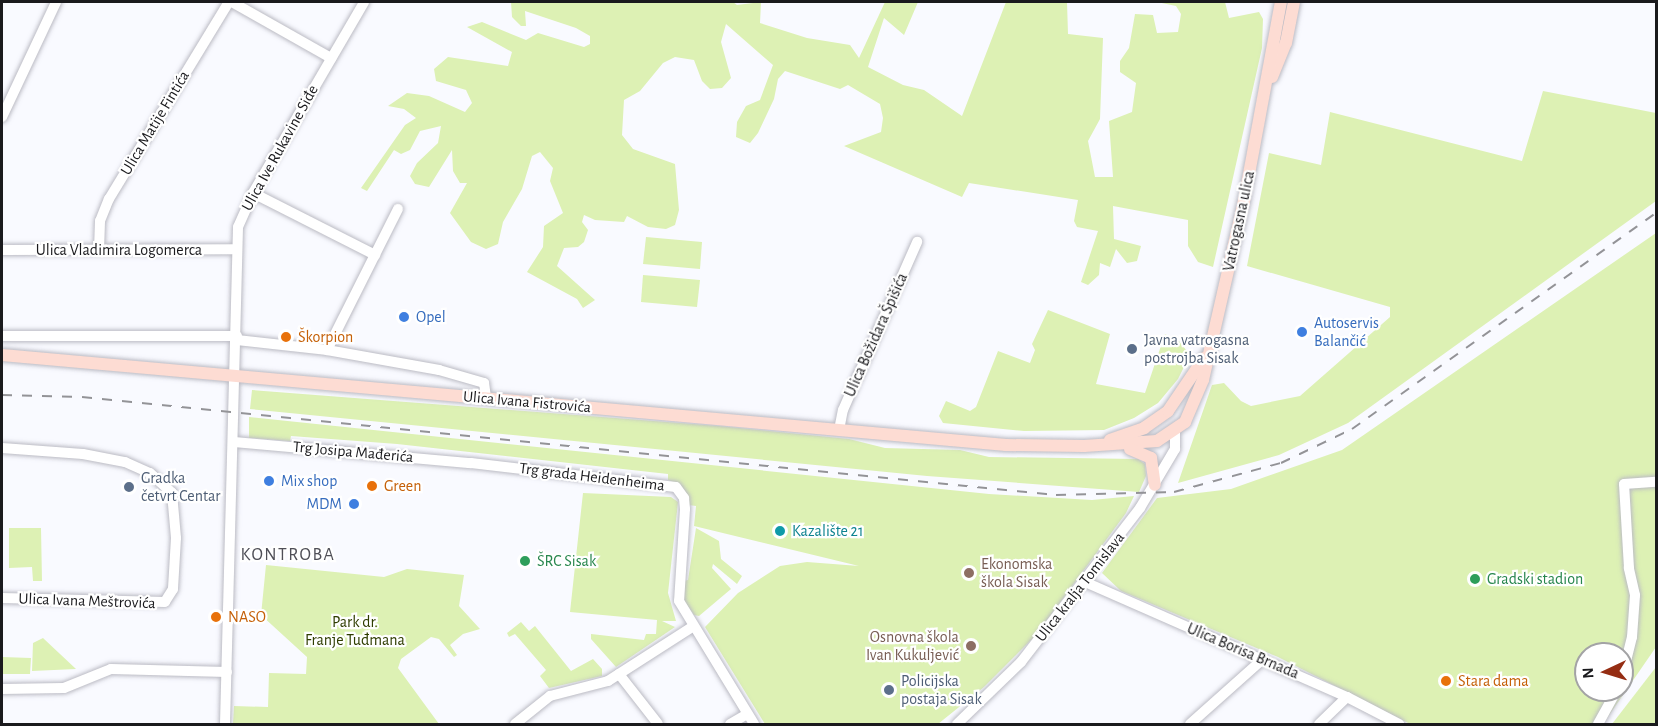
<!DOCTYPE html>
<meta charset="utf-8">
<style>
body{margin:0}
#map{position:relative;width:1658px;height:726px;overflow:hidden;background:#f9faff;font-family:"Alegreya Sans",sans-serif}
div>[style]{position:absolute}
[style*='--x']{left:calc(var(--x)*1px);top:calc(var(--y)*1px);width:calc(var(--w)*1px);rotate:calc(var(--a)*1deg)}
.green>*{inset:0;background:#ddf1b4}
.roads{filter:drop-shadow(0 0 2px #bbbbc4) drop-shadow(0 0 2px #bbbbc4)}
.minor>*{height:10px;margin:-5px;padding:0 5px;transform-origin:5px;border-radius:5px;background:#fff}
.major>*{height:12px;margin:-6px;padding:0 6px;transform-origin:6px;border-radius:6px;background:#fddcd3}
.rail>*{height:2px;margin-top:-1px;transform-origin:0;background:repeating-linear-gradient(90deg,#939397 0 10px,transparent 0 20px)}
.dots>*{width:16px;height:16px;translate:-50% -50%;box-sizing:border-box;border:3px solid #fff;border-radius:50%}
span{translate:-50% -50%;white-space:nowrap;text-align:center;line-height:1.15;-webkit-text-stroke:4.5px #fff;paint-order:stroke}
.street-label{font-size:16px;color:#1a1a1d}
.shop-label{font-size:16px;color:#366cbe}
.left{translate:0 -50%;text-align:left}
.right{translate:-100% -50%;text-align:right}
.food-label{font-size:16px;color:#c56008}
.service-label{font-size:16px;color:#4e5e75}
.culture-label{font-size:16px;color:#0d838f}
.leisure-label{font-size:16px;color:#27864d}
.education-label{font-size:16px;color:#785e54}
.park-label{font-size:16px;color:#2f3d00}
.neighbourhood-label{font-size:18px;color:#4f4f57;letter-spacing:1.5px}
.frame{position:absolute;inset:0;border:3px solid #1a1a1d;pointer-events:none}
.north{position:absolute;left:1574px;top:642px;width:60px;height:60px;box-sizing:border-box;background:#fff;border:2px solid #a3a3a5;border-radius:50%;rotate:266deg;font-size:16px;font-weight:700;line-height:24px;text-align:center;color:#1a1a1d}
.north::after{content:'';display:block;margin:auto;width:21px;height:27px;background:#952d13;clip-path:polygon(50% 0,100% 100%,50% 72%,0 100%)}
</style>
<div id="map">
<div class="green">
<i style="clip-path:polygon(511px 2px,733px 2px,737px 5px,761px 2px,760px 23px,807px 38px,850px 45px,859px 58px,885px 2px,918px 2px,904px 35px,884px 18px,868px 67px,903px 85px,924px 90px,962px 116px,1006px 2px,1067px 2px,1068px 34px,1103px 38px,1100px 119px,1088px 141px,1095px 177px,1113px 177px,1109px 121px,1132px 112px,1136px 83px,1120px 72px,1120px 61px,1129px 48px,1135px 14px,1153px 15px,1157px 33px,1178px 32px,1181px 14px,1176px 6px,1157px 2px,1225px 2px,1229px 18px,1259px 12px,1263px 19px,1262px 48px,1213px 267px,1198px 262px,1188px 246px,1188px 220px,1113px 206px,1114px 239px,1141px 246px,1137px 261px,1127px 263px,1116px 249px,1110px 267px,1100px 263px,1099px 275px,1088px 285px,1081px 282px,1098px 231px,1077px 227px,1074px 221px,1078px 200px,969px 183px,962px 197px,844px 146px,881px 132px,883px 118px,880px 104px,848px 85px,840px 89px,785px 71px,778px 79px,774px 99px,758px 133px,750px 143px,736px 137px,737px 122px,746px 106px,760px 100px,773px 65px,726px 24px,721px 42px,731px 78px,722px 88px,710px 89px,702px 81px,694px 60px,675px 57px,663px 63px,640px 91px,624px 100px,622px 135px,633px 149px,675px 164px,679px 210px,675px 225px,666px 229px,648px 227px,627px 216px,624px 222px,595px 220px,584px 215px,582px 222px,588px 230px,584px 242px,578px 247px,564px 248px,557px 266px,595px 300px,583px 308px,577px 299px,527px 272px,543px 247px,544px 226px,563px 213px,550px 181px,553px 168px,540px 152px,532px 156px,522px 189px,503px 222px,498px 244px,486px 249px,471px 242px,450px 213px,467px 183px,460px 183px,453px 171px,452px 150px,429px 187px,415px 184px,410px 176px,417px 163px,438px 143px,441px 126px,420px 131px,410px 150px,401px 154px,394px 150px,367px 191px,361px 188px,405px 125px,416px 118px,404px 109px,388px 106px,407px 93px,429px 96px,465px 112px,472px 103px,466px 90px,436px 81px,434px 69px,448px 57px,508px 66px,512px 52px,467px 27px,482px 22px,526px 40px,538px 33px,584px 47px,590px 44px,590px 36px,576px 28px,525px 11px,526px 26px,521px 26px,512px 17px)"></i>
<i style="clip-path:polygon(1543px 91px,1656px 113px,1656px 201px,1348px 423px,1279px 455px,1178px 483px,1212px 385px,1224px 383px,1241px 401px,1251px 406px,1300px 396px,1390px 317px,1390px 307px,1247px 266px,1269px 153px,1321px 165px,1330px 112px,1522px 161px)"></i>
<i style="clip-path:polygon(evenodd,1656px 233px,1656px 647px,1603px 724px,1410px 724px,1278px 657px,1121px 591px,1102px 573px,1157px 498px,1231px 489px,1342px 450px,1656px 233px,1586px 654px,1622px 654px,1622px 690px,1586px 690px,1586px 654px)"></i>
<i style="clip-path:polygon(646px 237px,702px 242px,700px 269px,643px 264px)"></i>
<i style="clip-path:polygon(643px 275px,700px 280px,697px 307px,641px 302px)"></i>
<i style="clip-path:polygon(1048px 310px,1110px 334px,1096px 384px,1145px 393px,1165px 334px,1179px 341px,1190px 355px,1178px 379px,1158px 403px,1134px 418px,1104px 430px,1024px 431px,943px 423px,939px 416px,946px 401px,970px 411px,976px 407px,998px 351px,1030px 363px,1035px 350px,1032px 344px)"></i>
<i style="clip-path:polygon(252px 390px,719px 426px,849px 439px,885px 448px,960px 450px,989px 457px,1138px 459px,1145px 464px,1146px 476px,1139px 492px,927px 476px,250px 409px)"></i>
<i style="clip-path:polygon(249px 417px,989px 494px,1092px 500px,1134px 496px,1126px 513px,1036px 635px,984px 687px,938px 724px,765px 724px,705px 627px,738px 593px,780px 566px,807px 562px,859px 566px,694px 526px,696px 506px,689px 505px,675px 483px,668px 480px,668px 474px,397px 444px,291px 436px,290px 441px,249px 438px)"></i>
<i style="clip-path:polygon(583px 493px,671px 497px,678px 502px,668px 593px,676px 621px,662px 621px,675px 627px,616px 667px,591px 639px,591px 634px,644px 640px,646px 634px,656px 634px,657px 620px,570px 612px)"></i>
<i style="clip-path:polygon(9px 528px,41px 528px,42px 581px,33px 581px,32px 567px,9px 568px)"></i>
<i style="clip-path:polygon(696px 528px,719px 541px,721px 559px,742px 576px,737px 584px,713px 564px,712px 568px,731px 589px,699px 616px,694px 615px,683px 599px,683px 581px,688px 580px)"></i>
<i style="clip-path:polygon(266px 565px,384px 577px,407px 569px,464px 575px,459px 606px,480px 629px,463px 634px,450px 645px,457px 655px,454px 657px,439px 639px,431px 637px,401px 659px,398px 668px,439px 724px,233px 724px,234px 706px,268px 707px,269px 673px,306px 674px,307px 657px,261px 615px)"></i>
<i style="clip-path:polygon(521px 622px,529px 631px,535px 626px,571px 671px,593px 659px,602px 669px,602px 676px,549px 688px,540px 676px,546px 670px,515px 634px,509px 637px,507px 633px)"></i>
<i style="clip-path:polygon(43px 638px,76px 669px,32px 671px,33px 643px)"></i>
<i style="clip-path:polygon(2px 657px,31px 658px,30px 674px,2px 674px)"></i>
<i style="clip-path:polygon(1656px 667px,1656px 724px,1612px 724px)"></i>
</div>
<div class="roads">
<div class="minor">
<i style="--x:232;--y:2;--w:114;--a:29.5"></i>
<i style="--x:2;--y:117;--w:127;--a:-64.8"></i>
<i style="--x:253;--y:193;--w:137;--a:26.9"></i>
<i style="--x:2;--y:250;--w:235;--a:-0.2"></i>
<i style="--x:99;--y:250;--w:29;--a:-88"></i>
<i style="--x:100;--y:221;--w:24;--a:-68"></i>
<i style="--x:109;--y:199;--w:231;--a:-58.7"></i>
<i style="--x:2;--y:336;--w:235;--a:0"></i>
<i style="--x:237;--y:340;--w:91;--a:6.3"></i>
<i style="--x:327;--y:350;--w:114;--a:10.1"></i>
<i style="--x:439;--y:370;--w:47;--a:16.1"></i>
<i style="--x:484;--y:383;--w:15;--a:82"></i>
<i style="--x:327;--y:350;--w:158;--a:-63.3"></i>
<i style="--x:839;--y:430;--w:20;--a:-79"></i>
<i style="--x:843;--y:410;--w:184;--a:-66.2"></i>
<i style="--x:234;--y:442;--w:238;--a:5.1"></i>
<i style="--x:471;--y:463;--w:206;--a:6.7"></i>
<i style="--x:676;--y:487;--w:14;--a:54"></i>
<i style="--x:684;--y:498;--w:11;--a:85"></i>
<i style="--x:685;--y:509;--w:92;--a:93.7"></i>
<i style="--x:679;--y:601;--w:144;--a:58.6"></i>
<i style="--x:2;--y:448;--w:81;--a:4.2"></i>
<i style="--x:83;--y:454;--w:43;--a:10.8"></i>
<i style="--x:125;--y:462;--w:27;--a:24"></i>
<i style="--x:150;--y:473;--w:30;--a:42"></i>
<i style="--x:172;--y:493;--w:45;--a:84.9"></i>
<i style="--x:176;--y:538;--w:51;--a:93.4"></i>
<i style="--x:173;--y:589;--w:15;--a:122"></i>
<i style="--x:165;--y:602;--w:163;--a:-178.6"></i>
<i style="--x:1085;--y:582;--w:286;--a:23.7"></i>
<i style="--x:1347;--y:697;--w:59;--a:27.4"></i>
<i style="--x:619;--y:674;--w:63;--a:52"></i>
<i style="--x:1622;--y:677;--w:41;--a:-76"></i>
<i style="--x:1632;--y:637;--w:42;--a:-85.9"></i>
<i style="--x:1635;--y:595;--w:28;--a:-103"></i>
<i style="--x:1629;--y:568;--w:84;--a:-93.4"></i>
<i style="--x:1624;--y:484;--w:32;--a:-4"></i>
<i style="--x:2;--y:689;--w:62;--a:-0.9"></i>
<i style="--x:64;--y:688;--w:51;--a:-22"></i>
<i style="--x:111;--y:669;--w:116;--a:1.5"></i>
<i style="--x:225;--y:724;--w:497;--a:-88.5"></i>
<i style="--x:238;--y:227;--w:37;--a:-66"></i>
<i style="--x:253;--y:193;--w:221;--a:-59.8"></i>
<i style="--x:515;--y:724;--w:45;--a:-38.7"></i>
<i style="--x:550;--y:696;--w:60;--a:-14.5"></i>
<i style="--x:608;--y:681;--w:100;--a:-32.7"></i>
<i style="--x:730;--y:724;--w:20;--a:-30"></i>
<i style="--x:957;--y:724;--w:89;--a:-44.1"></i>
<i style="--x:1021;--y:662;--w:195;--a:-52.3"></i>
<i style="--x:1140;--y:508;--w:69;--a:-59.3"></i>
<i style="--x:1175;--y:449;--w:17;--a:-90"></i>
<i style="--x:1190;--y:724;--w:98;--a:-41.7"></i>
<i style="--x:1319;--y:724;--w:39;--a:-44"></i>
<i style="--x:1598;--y:724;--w:39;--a:-61"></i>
</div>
<div class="major">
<i style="--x:1272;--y:77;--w:37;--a:-68"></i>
<i style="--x:1286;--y:43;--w:42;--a:-79"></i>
<i style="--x:2;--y:355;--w:1008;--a:5.12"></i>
<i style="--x:1006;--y:445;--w:78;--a:0.7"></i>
<i style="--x:1084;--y:446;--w:73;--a:-3.9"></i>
<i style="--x:1157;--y:441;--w:34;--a:-34"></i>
<i style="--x:1185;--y:422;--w:46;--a:-66.8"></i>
<i style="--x:1203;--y:380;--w:184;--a:-77.1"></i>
<i style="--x:1244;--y:201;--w:202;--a:-79.5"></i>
<i style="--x:1110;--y:440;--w:36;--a:-19"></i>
<i style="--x:1144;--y:428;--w:29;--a:-35"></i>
<i style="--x:1168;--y:411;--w:64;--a:-55.8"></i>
<i style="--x:1130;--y:449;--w:23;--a:23"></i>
<i style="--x:1151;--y:458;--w:27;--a:82"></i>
</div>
</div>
<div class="rail">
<i style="--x:2;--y:395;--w:80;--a:1.4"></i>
<i style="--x:82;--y:397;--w:979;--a:5.75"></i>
<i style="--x:1056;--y:495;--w:118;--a:-1.5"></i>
<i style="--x:1174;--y:492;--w:111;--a:-15.2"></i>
<i style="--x:1281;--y:463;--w:79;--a:-25.6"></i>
<i style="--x:1352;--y:429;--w:373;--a:-35.4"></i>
</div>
<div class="dots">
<i style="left:404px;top:317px;background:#3f7fe0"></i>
<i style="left:1302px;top:332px;background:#3f7fe0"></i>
<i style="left:286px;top:337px;background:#e8710a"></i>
<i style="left:1132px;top:349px;background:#5c6f8a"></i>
<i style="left:269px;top:481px;background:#3f7fe0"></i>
<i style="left:372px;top:486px;background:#e8710a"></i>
<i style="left:129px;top:487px;background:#5c6f8a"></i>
<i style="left:354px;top:504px;background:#3f7fe0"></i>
<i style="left:780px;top:531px;background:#0f9aa8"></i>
<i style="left:525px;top:561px;background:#2e9e5b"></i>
<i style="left:969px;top:573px;background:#8d6e63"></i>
<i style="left:1475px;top:579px;background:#2e9e5b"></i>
<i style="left:216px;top:617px;background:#e8710a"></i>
<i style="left:971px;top:646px;background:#8d6e63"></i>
<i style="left:1446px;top:681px;background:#e8710a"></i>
<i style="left:889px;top:690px;background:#5c6f8a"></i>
</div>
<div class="street-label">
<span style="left:155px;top:123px;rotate:-59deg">Ulica Matije Fintića</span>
<span style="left:280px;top:148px;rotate:-61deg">Ulica Ive Rukavine Siđe</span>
<span style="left:1239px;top:221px;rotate:-78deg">Vatrogasna ulica</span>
<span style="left:119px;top:250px">Ulica Vladimira Logomerca</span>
<span style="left:876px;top:335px;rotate:-66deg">Ulica Božidara Špišića</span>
<span style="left:527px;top:402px;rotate:5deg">Ulica Ivana Fistrovića</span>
<span style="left:353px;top:452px;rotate:5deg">Trg Josipa Mađerića</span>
<span style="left:592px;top:477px;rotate:7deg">Trg grada Heidenheima</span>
<span style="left:1080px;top:587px;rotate:-52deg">Ulica kralja Tomislava</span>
<span style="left:87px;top:601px;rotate:2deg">Ulica Ivana Meštrovića</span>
<span style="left:1243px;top:651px;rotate:23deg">Ulica Borisa Brnada</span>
</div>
<div class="shop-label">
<span class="left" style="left:416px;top:317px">Opel</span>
<span class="left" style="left:1314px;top:332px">Autoservis<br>Balančić</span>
<span class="left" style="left:281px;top:481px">Mix shop</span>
<span class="right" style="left:342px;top:504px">MDM</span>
</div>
<div class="food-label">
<span class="left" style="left:298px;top:337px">Škorpion</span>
<span class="left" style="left:384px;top:486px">Green</span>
<span class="left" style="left:228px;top:617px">NASO</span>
<span class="left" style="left:1458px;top:681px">Stara dama</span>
</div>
<div class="service-label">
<span class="left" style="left:1144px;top:349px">Javna vatrogasna<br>postrojba Sisak</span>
<span class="left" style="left:141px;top:487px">Gradka<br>četvrt Centar</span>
<span class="left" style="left:901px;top:690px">Policijska<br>postaja Sisak</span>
</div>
<div class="culture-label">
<span class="left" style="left:792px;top:531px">Kazalište 21</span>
</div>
<div class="leisure-label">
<span class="left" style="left:537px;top:561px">ŠRC Sisak</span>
<span class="left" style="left:1487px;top:579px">Gradski stadion</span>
</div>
<div class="education-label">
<span class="left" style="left:981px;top:573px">Ekonomska<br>škola Sisak</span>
<span class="right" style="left:959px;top:646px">Osnovna škola<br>Ivan Kukuljević</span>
</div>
<div class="park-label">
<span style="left:355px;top:631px">Park dr.<br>Franje Tuđmana</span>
</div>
<div class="neighbourhood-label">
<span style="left:288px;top:555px">KONTROBA</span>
</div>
<div class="frame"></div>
<div class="north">N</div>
</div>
